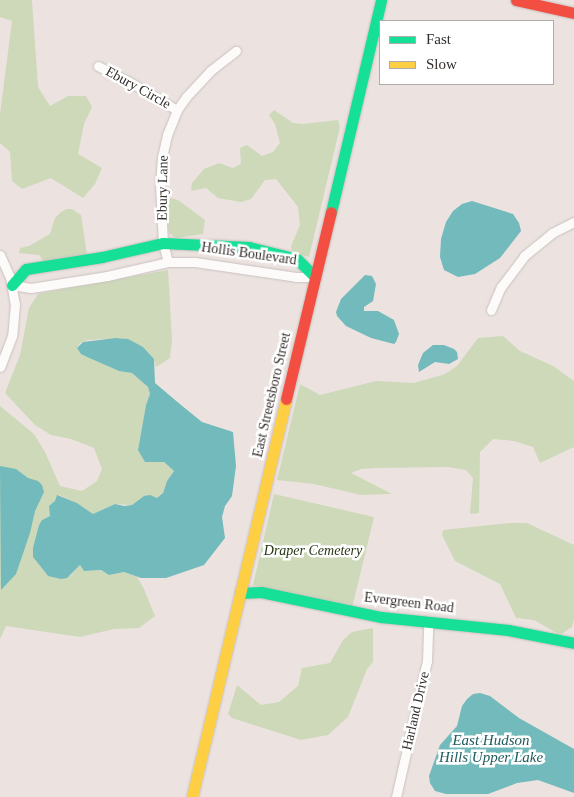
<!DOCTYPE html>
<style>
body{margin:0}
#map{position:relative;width:574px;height:797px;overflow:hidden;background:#ece3e0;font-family:Georgia,serif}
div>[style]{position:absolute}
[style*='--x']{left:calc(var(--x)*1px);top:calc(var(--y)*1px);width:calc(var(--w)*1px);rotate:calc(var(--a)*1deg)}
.green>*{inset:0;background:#cdd9b9}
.water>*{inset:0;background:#72babb}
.roads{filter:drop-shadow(0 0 1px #c9c1bf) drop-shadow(0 0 1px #c9c1bf)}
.street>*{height:9px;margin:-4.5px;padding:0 4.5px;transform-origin:4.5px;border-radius:4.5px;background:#fcfbfa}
.fast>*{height:11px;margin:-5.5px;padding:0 5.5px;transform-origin:5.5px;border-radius:5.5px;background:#16e098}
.slow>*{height:11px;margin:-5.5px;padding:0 5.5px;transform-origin:5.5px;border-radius:5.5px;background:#ffcf43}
.jam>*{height:11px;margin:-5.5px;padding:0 5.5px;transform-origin:5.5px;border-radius:5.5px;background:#f24e42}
span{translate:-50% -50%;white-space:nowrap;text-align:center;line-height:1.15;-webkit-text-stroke:5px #fff;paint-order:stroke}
.street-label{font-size:14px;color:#342e2c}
.park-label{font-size:14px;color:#263612;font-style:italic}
.water-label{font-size:15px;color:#1e5a5b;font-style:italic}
.legend{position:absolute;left:379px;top:20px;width:175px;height:65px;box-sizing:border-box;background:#fff;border:1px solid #aeabab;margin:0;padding:6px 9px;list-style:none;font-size:15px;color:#342e2c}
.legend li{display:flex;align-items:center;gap:10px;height:25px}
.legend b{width:25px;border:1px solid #aeabab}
</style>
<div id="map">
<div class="green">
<i style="clip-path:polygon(0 0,32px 0,38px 87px,50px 106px,68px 96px,86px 96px,92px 107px,84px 124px,78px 154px,102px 168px,95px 184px,83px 198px,51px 178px,22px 189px,12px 181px,10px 152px,0 143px,0 114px,12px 21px,0 17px)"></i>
<i style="clip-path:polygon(274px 110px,293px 123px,303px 124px,338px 120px,340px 127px,309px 257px,292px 252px,291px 246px,300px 225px,298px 207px,276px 179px,265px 180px,251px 199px,241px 202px,218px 198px,206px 188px,191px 191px,192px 183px,204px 169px,219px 163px,233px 168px,241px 164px,240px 148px,247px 145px,262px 156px,273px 152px,280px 143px,275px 124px,269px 115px)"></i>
<i style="clip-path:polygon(170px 198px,178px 200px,205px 220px,203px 234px,176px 238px,169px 233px,166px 207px,167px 199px)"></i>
<i style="clip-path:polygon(67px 209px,72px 209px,81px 215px,87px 255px,44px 262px,39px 255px,19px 253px,20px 248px,29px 246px,50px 234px,55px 218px,61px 212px)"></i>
<i style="clip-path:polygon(168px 270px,172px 339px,170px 358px,156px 367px,154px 359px,143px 347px,122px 338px,88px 340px,80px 343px,77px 348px,81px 354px,87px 357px,119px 371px,132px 373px,148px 387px,150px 394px,146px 405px,138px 450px,164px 462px,174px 471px,167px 481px,163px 493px,157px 498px,144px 496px,132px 505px,115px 504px,93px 514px,77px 503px,59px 495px,50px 516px,42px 520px,39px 525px,33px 553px,33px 557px,46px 574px,55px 578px,70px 576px,80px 565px,84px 571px,101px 570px,109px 575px,124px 572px,137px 577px,144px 589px,155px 616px,139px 628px,114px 629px,80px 637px,6px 626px,0 639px,0 406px,34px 434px,45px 452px,60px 486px,82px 491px,97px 481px,102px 469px,94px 448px,71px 439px,51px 435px,35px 425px,5px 393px,20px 355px,29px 308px,38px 294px,47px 292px)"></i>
<i style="clip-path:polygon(503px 336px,520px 351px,553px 366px,574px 381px,574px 447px,540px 463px,533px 447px,514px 441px,493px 439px,480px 452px,479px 513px,470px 514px,473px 478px,466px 470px,448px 467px,376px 468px,361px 469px,351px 473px,392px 494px,361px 495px,314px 484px,277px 480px,300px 384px,320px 395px,376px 381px,414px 383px,445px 374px,457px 366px,478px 338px)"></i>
<i style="clip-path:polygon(274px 494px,374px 517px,352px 608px,253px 585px)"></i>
<i style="clip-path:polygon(509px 523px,527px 523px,574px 545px,574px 619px,572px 627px,560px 635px,534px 620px,516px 618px,500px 584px,455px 561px,442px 535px,443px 530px)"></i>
<i style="clip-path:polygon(373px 628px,373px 662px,367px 669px,348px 717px,328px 735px,301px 740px,232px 718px,228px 714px,237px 685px,261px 705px,279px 702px,298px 686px,302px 668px,330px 663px,343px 640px,352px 632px)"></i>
</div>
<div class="water">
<i style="clip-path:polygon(472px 201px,513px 214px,519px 223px,521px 231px,500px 258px,475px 274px,458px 277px,444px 270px,440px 257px,441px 239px,446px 222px,453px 211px,462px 204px)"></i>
<i style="clip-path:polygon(365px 275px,372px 276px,376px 284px,373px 301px,364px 307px,364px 311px,378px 311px,394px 320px,399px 334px,396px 342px,394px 344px,371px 338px,346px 326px,337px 316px,336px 312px,341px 299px)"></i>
<i style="clip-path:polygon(116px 338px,128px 339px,143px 347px,154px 359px,155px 383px,181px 405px,202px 422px,233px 432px,236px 466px,232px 496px,225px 506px,222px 517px,225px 538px,204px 565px,166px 578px,141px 578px,124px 572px,109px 575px,101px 570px,84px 571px,80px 565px,67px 578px,61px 579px,48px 576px,33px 557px,33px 548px,39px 525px,42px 520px,50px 516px,49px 506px,55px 501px,57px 495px,77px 503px,93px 514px,115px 504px,124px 506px,132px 505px,144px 496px,150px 495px,157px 498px,163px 493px,167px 481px,174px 471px,164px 462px,145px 462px,138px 450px,146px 405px,150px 394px,148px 387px,132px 373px,119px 371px,87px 357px,81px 354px,77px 348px,83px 342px)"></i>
<i style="clip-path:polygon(433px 345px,444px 345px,454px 349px,457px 352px,458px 359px,449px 364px,435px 362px,419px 372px,418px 365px,423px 353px)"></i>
<i style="clip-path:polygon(0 466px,16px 469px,28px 478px,38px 481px,42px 485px,44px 492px,35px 511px,30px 533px,16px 574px,1px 590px)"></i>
<i style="clip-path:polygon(480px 693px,490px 696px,519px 718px,574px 749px,574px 793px,538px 780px,517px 783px,488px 794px,446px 794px,435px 791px,430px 783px,429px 776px,440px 745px,457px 726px,462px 706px,467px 699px,473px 694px)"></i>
</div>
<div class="roads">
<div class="street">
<i style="--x:98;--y:66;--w:34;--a:27"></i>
<i style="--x:128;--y:81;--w:57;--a:30.6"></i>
<i style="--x:0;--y:255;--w:24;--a:66"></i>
<i style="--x:10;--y:277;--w:27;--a:80"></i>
<i style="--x:15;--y:304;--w:32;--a:95"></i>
<i style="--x:12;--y:336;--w:33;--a:111"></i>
<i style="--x:168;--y:262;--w:20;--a:-105"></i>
<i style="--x:163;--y:243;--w:58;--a:-93"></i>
<i style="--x:160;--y:185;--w:28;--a:-86"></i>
<i style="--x:162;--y:157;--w:23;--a:-77"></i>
<i style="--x:167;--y:135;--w:27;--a:-68"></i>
<i style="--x:177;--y:110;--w:16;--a:-55"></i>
<i style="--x:186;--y:97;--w:35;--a:-47"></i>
<i style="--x:210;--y:71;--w:33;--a:-38"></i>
<i style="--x:12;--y:285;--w:19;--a:9"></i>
<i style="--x:31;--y:288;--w:77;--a:-9"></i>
<i style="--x:107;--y:276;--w:63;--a:-12.9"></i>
<i style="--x:168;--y:262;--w:27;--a:0"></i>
<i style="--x:195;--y:262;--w:102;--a:8.4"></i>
<i style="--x:296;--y:277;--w:19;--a:0"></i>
<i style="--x:491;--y:310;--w:25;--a:-67"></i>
<i style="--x:501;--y:287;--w:39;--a:-53"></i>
<i style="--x:524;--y:256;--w:36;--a:-39"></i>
<i style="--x:552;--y:233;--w:25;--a:-27"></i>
<i style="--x:396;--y:797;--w:139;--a:-77.2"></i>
<i style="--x:427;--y:661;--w:38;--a:-88"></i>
</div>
<div class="fast">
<i style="--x:331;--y:212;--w:218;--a:-76.7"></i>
<i style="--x:12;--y:285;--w:21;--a:-49"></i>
<i style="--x:26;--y:269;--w:77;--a:-9"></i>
<i style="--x:102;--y:257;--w:63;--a:-12.9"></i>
<i style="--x:163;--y:243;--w:86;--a:2.7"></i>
<i style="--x:249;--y:247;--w:49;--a:14"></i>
<i style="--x:297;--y:259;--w:25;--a:45"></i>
<i style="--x:240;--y:593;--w:21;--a:-3"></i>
<i style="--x:261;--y:592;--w:123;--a:11.8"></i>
<i style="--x:381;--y:617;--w:128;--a:5.8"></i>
<i style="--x:508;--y:630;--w:67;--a:11.1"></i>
</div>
<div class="slow">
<i style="--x:192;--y:797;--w:409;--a:-76.7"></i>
</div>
<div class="jam">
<i style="--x:516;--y:0;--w:59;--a:12.6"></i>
<i style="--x:286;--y:399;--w:192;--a:-76.5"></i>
</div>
</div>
<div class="street-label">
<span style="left:138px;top:88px;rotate:29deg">Ebury Circle</span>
<span style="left:163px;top:188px;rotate:-89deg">Ebury Lane</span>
<span style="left:249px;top:254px;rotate:8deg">Hollis Boulevard</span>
<span style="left:272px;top:395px;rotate:-77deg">East Streetsboro Street</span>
<span style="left:409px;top:603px;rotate:7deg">Evergreen Road</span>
<span style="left:416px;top:711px;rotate:-77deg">Harland Drive</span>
</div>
<div class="park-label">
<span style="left:313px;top:551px">Draper Cemetery</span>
</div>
<div class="water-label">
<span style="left:491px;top:749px">East Hudson<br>Hills Upper Lake</span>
</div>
<ul class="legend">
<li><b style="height:6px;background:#16e098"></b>Fast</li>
<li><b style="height:6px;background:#ffcf43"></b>Slow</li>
</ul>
</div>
